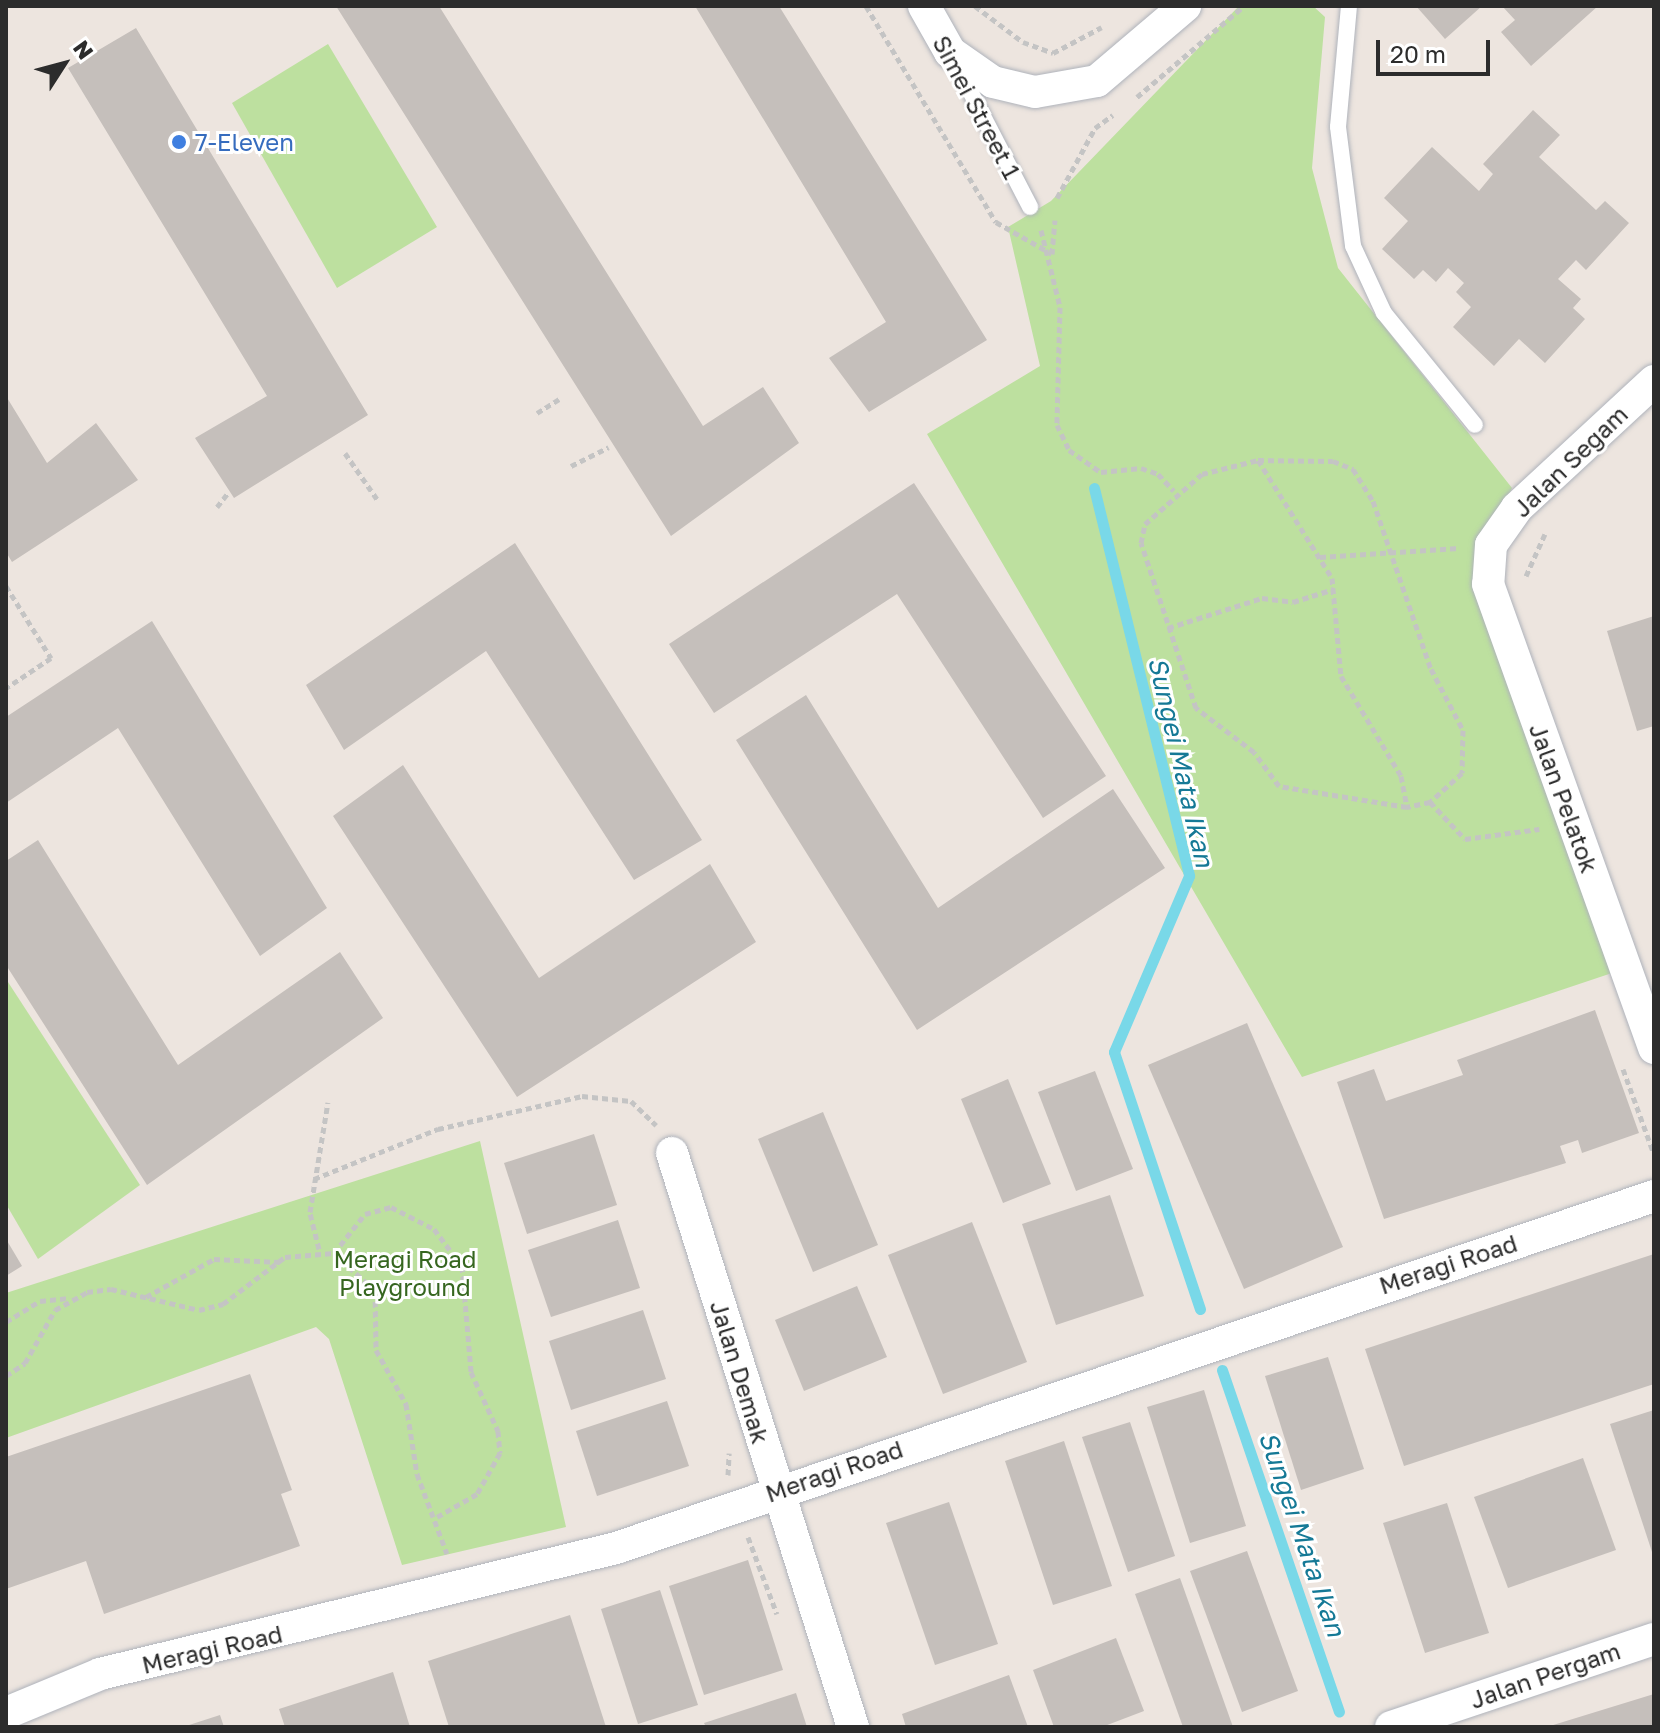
<!DOCTYPE html>
<style>
body{margin:0}
#map{position:relative;width:1660px;height:1733px;overflow:hidden;background:#ede5df;font-family:"Golos Text",sans-serif}
div>[style]{position:absolute}
[style*='--x']{left:calc(var(--x)*1px);top:calc(var(--y)*1px);width:calc(var(--w)*1px);rotate:calc(var(--a)*1deg)}
.green>*{inset:0;background:#bde09f}
.stream>*{height:11px;margin:-5.5px;padding:0 5.5px;transform-origin:5.5px;border-radius:5.5px;background:#79d8e8}
.building>*{inset:0;background:#c5bfbb}
.path>*{height:5px;margin-top:-2.5px;transform-origin:0;background:repeating-linear-gradient(90deg,#c4c4c4 0 6px,transparent 0 10px)}
.roads{filter:drop-shadow(0 0 2px #afb3bb) drop-shadow(0 0 2px #afb3bb)}
.lane>*{height:16px;margin:-8px;padding:0 8px;transform-origin:8px;border-radius:8px;background:#fff}
.street>*{height:32px;margin:-16px;padding:0 16px;transform-origin:16px;border-radius:16px;background:#fff}
.dots>*{width:22px;height:22px;translate:-50% -50%;box-sizing:border-box;border:4px solid #fff;border-radius:50%}
span{translate:-50% -50%;white-space:nowrap;text-align:center;line-height:1.15;-webkit-text-stroke:6px #fff;paint-order:stroke}
.street-label{font-size:24px;color:#2c2c2c}
.shop-label{font-size:24px;color:#366cbe}
.left{translate:0 -50%;text-align:left}
.park-label{font-size:24px;color:#36661f}
.water-label{font-size:26px;color:#157996;font-style:italic}
.frame{position:absolute;inset:0;border:8px solid #2c2c2c;pointer-events:none}
.north{position:absolute;left:24px;top:24px;width:80px;height:80px;-webkit-text-stroke:6px #fff;paint-order:stroke;rotate:54deg;font-size:22px;font-weight:700;line-height:32px;text-align:center;color:#2c2c2c}
.north::after{content:'';display:block;margin:auto;width:28px;height:36px;background:#2c2c2c;clip-path:polygon(50% 0,100% 100%,50% 72%,0 100%)}
.scale{position:absolute;left:1376px;top:40px;width:114px;height:36px;box-sizing:border-box;border:4px solid #2c2c2c;border-top:0;padding-left:10px;font-size:24px;line-height:28px;white-space:nowrap;color:#2c2c2c;-webkit-text-stroke:6px #fff;paint-order:stroke}
</style>
<div id="map">
<div class="green">
<i style="clip-path:polygon(1239px 6px,1313px 6px,1325px 17px,1312px 168px,1338px 268px,1512px 488px,1484px 547px,1615px 972px,1302px 1077px,927px 434px,1040px 366px,1008px 227px,1051px 201px)"></i>
<i style="clip-path:polygon(328px 44px,437px 227px,337px 288px,232px 103px)"></i>
<i style="clip-path:polygon(6px 979px,140px 1185px,38px 1259px,6px 1204px)"></i>
<i style="clip-path:polygon(480px 1141px,566px 1527px,402px 1565px,329px 1339px,316px 1327px,6px 1438px,6px 1293px)"></i>
</div>
<div class="stream">
<i style="--x:1094;--y:488;--w:399;--a:76.2"></i>
<i style="--x:1189;--y:876;--w:191;--a:113.1"></i>
<i style="--x:1114;--y:1052;--w:271;--a:71.5"></i>
<i style="--x:1222;--y:1370;--w:361;--a:71.1"></i>
</div>
<div class="building">
<i style="clip-path:polygon(336px 6px,439px 6px,703px 426px,763px 387px,799px 443px,671px 536px)"></i>
<i style="clip-path:polygon(695px 6px,779px 6px,987px 340px,869px 412px,829px 358px,886px 322px)"></i>
<i style="clip-path:polygon(1416px 6px,1482px 6px,1445px 39px)"></i>
<i style="clip-path:polygon(1502px 6px,1598px 6px,1531px 66px,1501px 32px,1515px 20px)"></i>
<i style="clip-path:polygon(136px 28px,368px 415px,234px 498px,195px 438px,267px 396px,68px 68px)"></i>
<i style="clip-path:polygon(1533px 110px,1560px 135px,1539px 157px,1596px 210px,1605px 201px,1629px 223px,1586px 270px,1576px 260px,1558px 279px,1581px 299px,1573px 308px,1585px 319px,1545px 363px,1519px 339px,1494px 366px,1453px 327px,1471px 307px,1456px 292px,1464px 283px,1448px 268px,1436px 282px,1423px 270px,1414px 279px,1382px 249px,1408px 221px,1384px 198px,1432px 147px,1479px 191px,1493px 174px,1483px 164px)"></i>
<i style="clip-path:polygon(6px 396px,47px 463px,96px 423px,138px 480px,12px 562px,6px 552px)"></i>
<i style="clip-path:polygon(914px 483px,1106px 776px,1043px 818px,897px 594px,714px 713px,669px 644px)"></i>
<i style="clip-path:polygon(515px 543px,702px 840px,634px 880px,486px 651px,344px 750px,306px 685px)"></i>
<i style="clip-path:polygon(1654px 616px,1654px 726px,1637px 731px,1607px 631px)"></i>
<i style="clip-path:polygon(152px 621px,327px 908px,260px 956px,118px 728px,6px 803px,6px 717px)"></i>
<i style="clip-path:polygon(806px 695px,938px 908px,1113px 789px,1165px 868px,917px 1030px,736px 740px)"></i>
<i style="clip-path:polygon(403px 765px,539px 978px,710px 864px,756px 942px,517px 1097px,333px 816px)"></i>
<i style="clip-path:polygon(38px 840px,178px 1065px,340px 952px,383px 1018px,147px 1185px,6px 965px,6px 861px)"></i>
<i style="clip-path:polygon(1595px 1010px,1639px 1133px,1582px 1153px,1578px 1140px,1560px 1146px,1566px 1163px,1384px 1219px,1337px 1082px,1374px 1069px,1386px 1101px,1463px 1075px,1457px 1060px)"></i>
<i style="clip-path:polygon(1247px 1023px,1343px 1247px,1244px 1289px,1148px 1065px)"></i>
<i style="clip-path:polygon(1095px 1071px,1133px 1169px,1076px 1191px,1038px 1092px)"></i>
<i style="clip-path:polygon(1008px 1079px,1051px 1184px,1003px 1203px,961px 1099px)"></i>
<i style="clip-path:polygon(823px 1112px,878px 1245px,813px 1272px,758px 1139px)"></i>
<i style="clip-path:polygon(594px 1134px,617px 1205px,527px 1234px,504px 1163px)"></i>
<i style="clip-path:polygon(1110px 1195px,1144px 1296px,1056px 1325px,1022px 1224px)"></i>
<i style="clip-path:polygon(618px 1220px,640px 1288px,551px 1317px,528px 1250px)"></i>
<i style="clip-path:polygon(972px 1222px,1027px 1362px,943px 1394px,888px 1255px)"></i>
<i style="clip-path:polygon(6px 1239px,22px 1266px,6px 1276px)"></i>
<i style="clip-path:polygon(1654px 1254px,1654px 1384px,1404px 1466px,1365px 1349px)"></i>
<i style="clip-path:polygon(857px 1286px,887px 1357px,804px 1391px,775px 1320px)"></i>
<i style="clip-path:polygon(643px 1310px,666px 1379px,571px 1410px,549px 1341px)"></i>
<i style="clip-path:polygon(1328px 1357px,1364px 1469px,1301px 1490px,1265px 1376px)"></i>
<i style="clip-path:polygon(250px 1374px,292px 1490px,281px 1494px,300px 1546px,104px 1614px,86px 1561px,6px 1589px,6px 1457px)"></i>
<i style="clip-path:polygon(1204px 1390px,1246px 1526px,1190px 1543px,1147px 1407px)"></i>
<i style="clip-path:polygon(667px 1401px,689px 1466px,597px 1496px,576px 1431px)"></i>
<i style="clip-path:polygon(1654px 1410px,1654px 1555px,1653px 1555px,1610px 1424px)"></i>
<i style="clip-path:polygon(1130px 1422px,1175px 1556px,1128px 1572px,1082px 1437px)"></i>
<i style="clip-path:polygon(1064px 1441px,1112px 1586px,1053px 1605px,1005px 1461px)"></i>
<i style="clip-path:polygon(1583px 1458px,1616px 1550px,1508px 1588px,1474px 1497px)"></i>
<i style="clip-path:polygon(949px 1502px,998px 1644px,935px 1665px,886px 1523px)"></i>
<i style="clip-path:polygon(1447px 1503px,1489px 1633px,1425px 1653px,1383px 1523px)"></i>
<i style="clip-path:polygon(1247px 1551px,1298px 1691px,1242px 1712px,1190px 1571px)"></i>
<i style="clip-path:polygon(748px 1560px,783px 1670px,704px 1695px,669px 1586px)"></i>
<i style="clip-path:polygon(1180px 1578px,1233px 1727px,1183px 1727px,1135px 1594px)"></i>
<i style="clip-path:polygon(660px 1590px,698px 1705px,638px 1724px,601px 1609px)"></i>
<i style="clip-path:polygon(570px 1615px,606px 1727px,449px 1727px,428px 1661px)"></i>
<i style="clip-path:polygon(1116px 1638px,1144px 1711px,1102px 1727px,1054px 1727px,1033px 1670px)"></i>
<i style="clip-path:polygon(393px 1672px,410px 1727px,285px 1727px,279px 1709px)"></i>
<i style="clip-path:polygon(1009px 1675px,1028px 1727px,906px 1727px,902px 1714px)"></i>
<i style="clip-path:polygon(796px 1693px,807px 1727px,706px 1727px,704px 1723px)"></i>
<i style="clip-path:polygon(1654px 1694px,1654px 1727px,1550px 1727px,1550px 1726px)"></i>
<i style="clip-path:polygon(220px 1715px,224px 1727px,186px 1727px,186px 1726px)"></i>
</div>
<div class="path">
<i style="--x:866;--y:6;--w:252;--a:59"></i>
<i style="--x:996;--y:222;--w:64;--a:29.7"></i>
<i style="--x:1052;--y:254;--w:34;--a:-85"></i>
<i style="--x:975;--y:6;--w:60;--a:36.9"></i>
<i style="--x:1023;--y:42;--w:32;--a:20"></i>
<i style="--x:1053;--y:53;--w:55;--a:-28"></i>
<i style="--x:1137;--y:97;--w:140;--a:-40.4"></i>
<i style="--x:1057;--y:198;--w:80;--a:-61.5"></i>
<i style="--x:1095;--y:128;--w:22;--a:-36"></i>
<i style="--x:1041;--y:230;--w:79;--a:76.1"></i>
<i style="--x:1060;--y:307;--w:118;--a:91.5"></i>
<i style="--x:1057;--y:425;--w:28;--a:64"></i>
<i style="--x:1069;--y:450;--w:39;--a:35"></i>
<i style="--x:1101;--y:472;--w:40;--a:-5.7"></i>
<i style="--x:1141;--y:468;--w:18;--a:19"></i>
<i style="--x:1158;--y:474;--w:23;--a:47"></i>
<i style="--x:537;--y:413;--w:26;--a:-32"></i>
<i style="--x:345;--y:453;--w:56;--a:55.2"></i>
<i style="--x:1258;--y:460;--w:75;--a:0.8"></i>
<i style="--x:1333;--y:461;--w:22;--a:22"></i>
<i style="--x:1353;--y:469;--w:38;--a:58"></i>
<i style="--x:1373;--y:501;--w:178;--a:71"></i>
<i style="--x:1431;--y:669;--w:69;--a:62.3"></i>
<i style="--x:1463;--y:730;--w:43;--a:91.3"></i>
<i style="--x:1462;--y:773;--w:43;--a:137.8"></i>
<i style="--x:1430;--y:802;--w:24;--a:168"></i>
<i style="--x:1407;--y:807;--w:130;--a:-170.7"></i>
<i style="--x:1279;--y:786;--w:42;--a:-126.3"></i>
<i style="--x:1254;--y:752;--w:73;--a:-142.8"></i>
<i style="--x:1196;--y:708;--w:174;--a:-108.4"></i>
<i style="--x:1141;--y:543;--w:19;--a:-78"></i>
<i style="--x:1145;--y:524;--w:76;--a:-41.3"></i>
<i style="--x:1202;--y:474;--w:58;--a:-14"></i>
<i style="--x:1258;--y:460;--w:139;--a:57.9"></i>
<i style="--x:1332;--y:578;--w:98;--a:84.8"></i>
<i style="--x:1341;--y:676;--w:117;--a:59"></i>
<i style="--x:1401;--y:776;--w:32;--a:79"></i>
<i style="--x:571;--y:466;--w:42;--a:-26.6"></i>
<i style="--x:217;--y:507;--w:18;--a:-52"></i>
<i style="--x:1320;--y:557;--w:139;--a:-3.7"></i>
<i style="--x:1526;--y:576;--w:46;--a:-65.7"></i>
<i style="--x:6;--y:586;--w:85;--a:58"></i>
<i style="--x:51;--y:658;--w:54;--a:146.3"></i>
<i style="--x:1168;--y:628;--w:99;--a:-17.7"></i>
<i style="--x:1262;--y:598;--w:31;--a:7"></i>
<i style="--x:1293;--y:602;--w:43;--a:-17.6"></i>
<i style="--x:1430;--y:802;--w:51;--a:46.6"></i>
<i style="--x:1465;--y:839;--w:75;--a:-7.7"></i>
<i style="--x:1623;--y:1069;--w:90;--a:70"></i>
<i style="--x:314;--y:1179;--w:134;--a:-22"></i>
<i style="--x:438;--y:1129;--w:148;--a:-12.9"></i>
<i style="--x:582;--y:1096;--w:49;--a:5.8"></i>
<i style="--x:631;--y:1101;--w:35;--a:44"></i>
<i style="--x:319;--y:1249;--w:38;--a:-104"></i>
<i style="--x:310;--y:1212;--w:111;--a:-80.7"></i>
<i style="--x:334;--y:1253;--w:50;--a:-51.5"></i>
<i style="--x:365;--y:1214;--w:27;--a:-15"></i>
<i style="--x:391;--y:1207;--w:48;--a:27.1"></i>
<i style="--x:434;--y:1229;--w:46;--a:52.9"></i>
<i style="--x:462;--y:1266;--w:106;--a:85.1"></i>
<i style="--x:471;--y:1372;--w:65;--a:65.4"></i>
<i style="--x:498;--y:1431;--w:22;--a:85"></i>
<i style="--x:500;--y:1453;--w:47;--a:119.3"></i>
<i style="--x:477;--y:1494;--w:46;--a:150.1"></i>
<i style="--x:146;--y:1297;--w:78;--a:-29.2"></i>
<i style="--x:214;--y:1259;--w:66;--a:2.6"></i>
<i style="--x:6;--y:1322;--w:40;--a:-32"></i>
<i style="--x:40;--y:1301;--w:30;--a:-6"></i>
<i style="--x:6;--y:1376;--w:23;--a:-34"></i>
<i style="--x:25;--y:1363;--w:61;--a:-60.5"></i>
<i style="--x:55;--y:1310;--w:37;--a:-29"></i>
<i style="--x:87;--y:1292;--w:24;--a:-7"></i>
<i style="--x:111;--y:1289;--w:90;--a:13.4"></i>
<i style="--x:199;--y:1310;--w:25;--a:-14"></i>
<i style="--x:223;--y:1304;--w:78;--a:-37.2"></i>
<i style="--x:285;--y:1257;--w:49;--a:-4.7"></i>
<i style="--x:334;--y:1253;--w:56;--a:42.8"></i>
<i style="--x:375;--y:1291;--w:59;--a:89"></i>
<i style="--x:376;--y:1350;--w:62;--a:60.9"></i>
<i style="--x:406;--y:1404;--w:71;--a:81.1"></i>
<i style="--x:417;--y:1474;--w:85;--a:69.4"></i>
<i style="--x:728;--y:1475;--w:22;--a:-87"></i>
<i style="--x:748;--y:1537;--w:82;--a:69.4"></i>
</div>
<div class="roads">
<div class="lane">
<i style="--x:1349;--y:6;--w:121;--a:95.2"></i>
<i style="--x:1338;--y:127;--w:120;--a:82.8"></i>
<i style="--x:1353;--y:246;--w:74;--a:65.2"></i>
<i style="--x:1384;--y:313;--w:144;--a:50.9"></i>
<i style="--x:956;--y:64;--w:161;--a:62.6"></i>
</div>
<div class="street">
<i style="--x:924;--y:6;--w:53;--a:60.5"></i>
<i style="--x:950;--y:52;--w:52;--a:34.9"></i>
<i style="--x:993;--y:82;--w:43;--a:13.4"></i>
<i style="--x:1035;--y:92;--w:63;--a:-10.1"></i>
<i style="--x:1097;--y:81;--w:116;--a:-40.4"></i>
<i style="--x:1654;--y:381;--w:187;--a:137.2"></i>
<i style="--x:1517;--y:508;--w:45;--a:125.1"></i>
<i style="--x:1491;--y:545;--w:39;--a:94"></i>
<i style="--x:1488;--y:584;--w:493;--a:70.3"></i>
<i style="--x:672;--y:1153;--w:602;--a:72.5"></i>
<i style="--x:6;--y:1713;--w:102;--a:-22.5"></i>
<i style="--x:100;--y:1674;--w:531;--a:-13.72"></i>
<i style="--x:616;--y:1548;--w:1096;--a:-18.73"></i>
<i style="--x:1391;--y:1727;--w:277;--a:-18.5"></i>
</div>
</div>
<div class="dots">
<i style="left:179px;top:142px;background:#3f7fe0"></i>
</div>
<div class="street-label">
<span style="left:977px;top:107px;rotate:62deg">Simei Street 1</span>
<span style="left:1570px;top:461px;rotate:-44deg">Jalan Segam</span>
<span style="left:1564px;top:798px;rotate:70deg">Jalan Pelatok</span>
<span style="left:1448px;top:1264px;rotate:-18deg">Meragi Road</span>
<span style="left:740px;top:1372px;rotate:73deg">Jalan Demak</span>
<span style="left:834px;top:1471px;rotate:-19deg">Meragi Road</span>
<span style="left:212px;top:1649px;rotate:-13deg">Meragi Road</span>
<span style="left:1545px;top:1675px;rotate:-19deg">Jalan Pergam</span>
</div>
<div class="shop-label">
<span class="left" style="left:195px;top:142px">7-Eleven</span>
</div>
<div class="park-label">
<span style="left:405px;top:1273px">Meragi Road<br>Playground</span>
</div>
<div class="water-label">
<span style="left:1181px;top:762px;rotate:77deg">Sungei Mata Ikan</span>
<span style="left:1302px;top:1534px;rotate:71deg">Sungei Mata Ikan</span>
</div>
<div class="frame"></div>
<div class="north">N</div>
<div class="scale">20 m</div>
</div>
